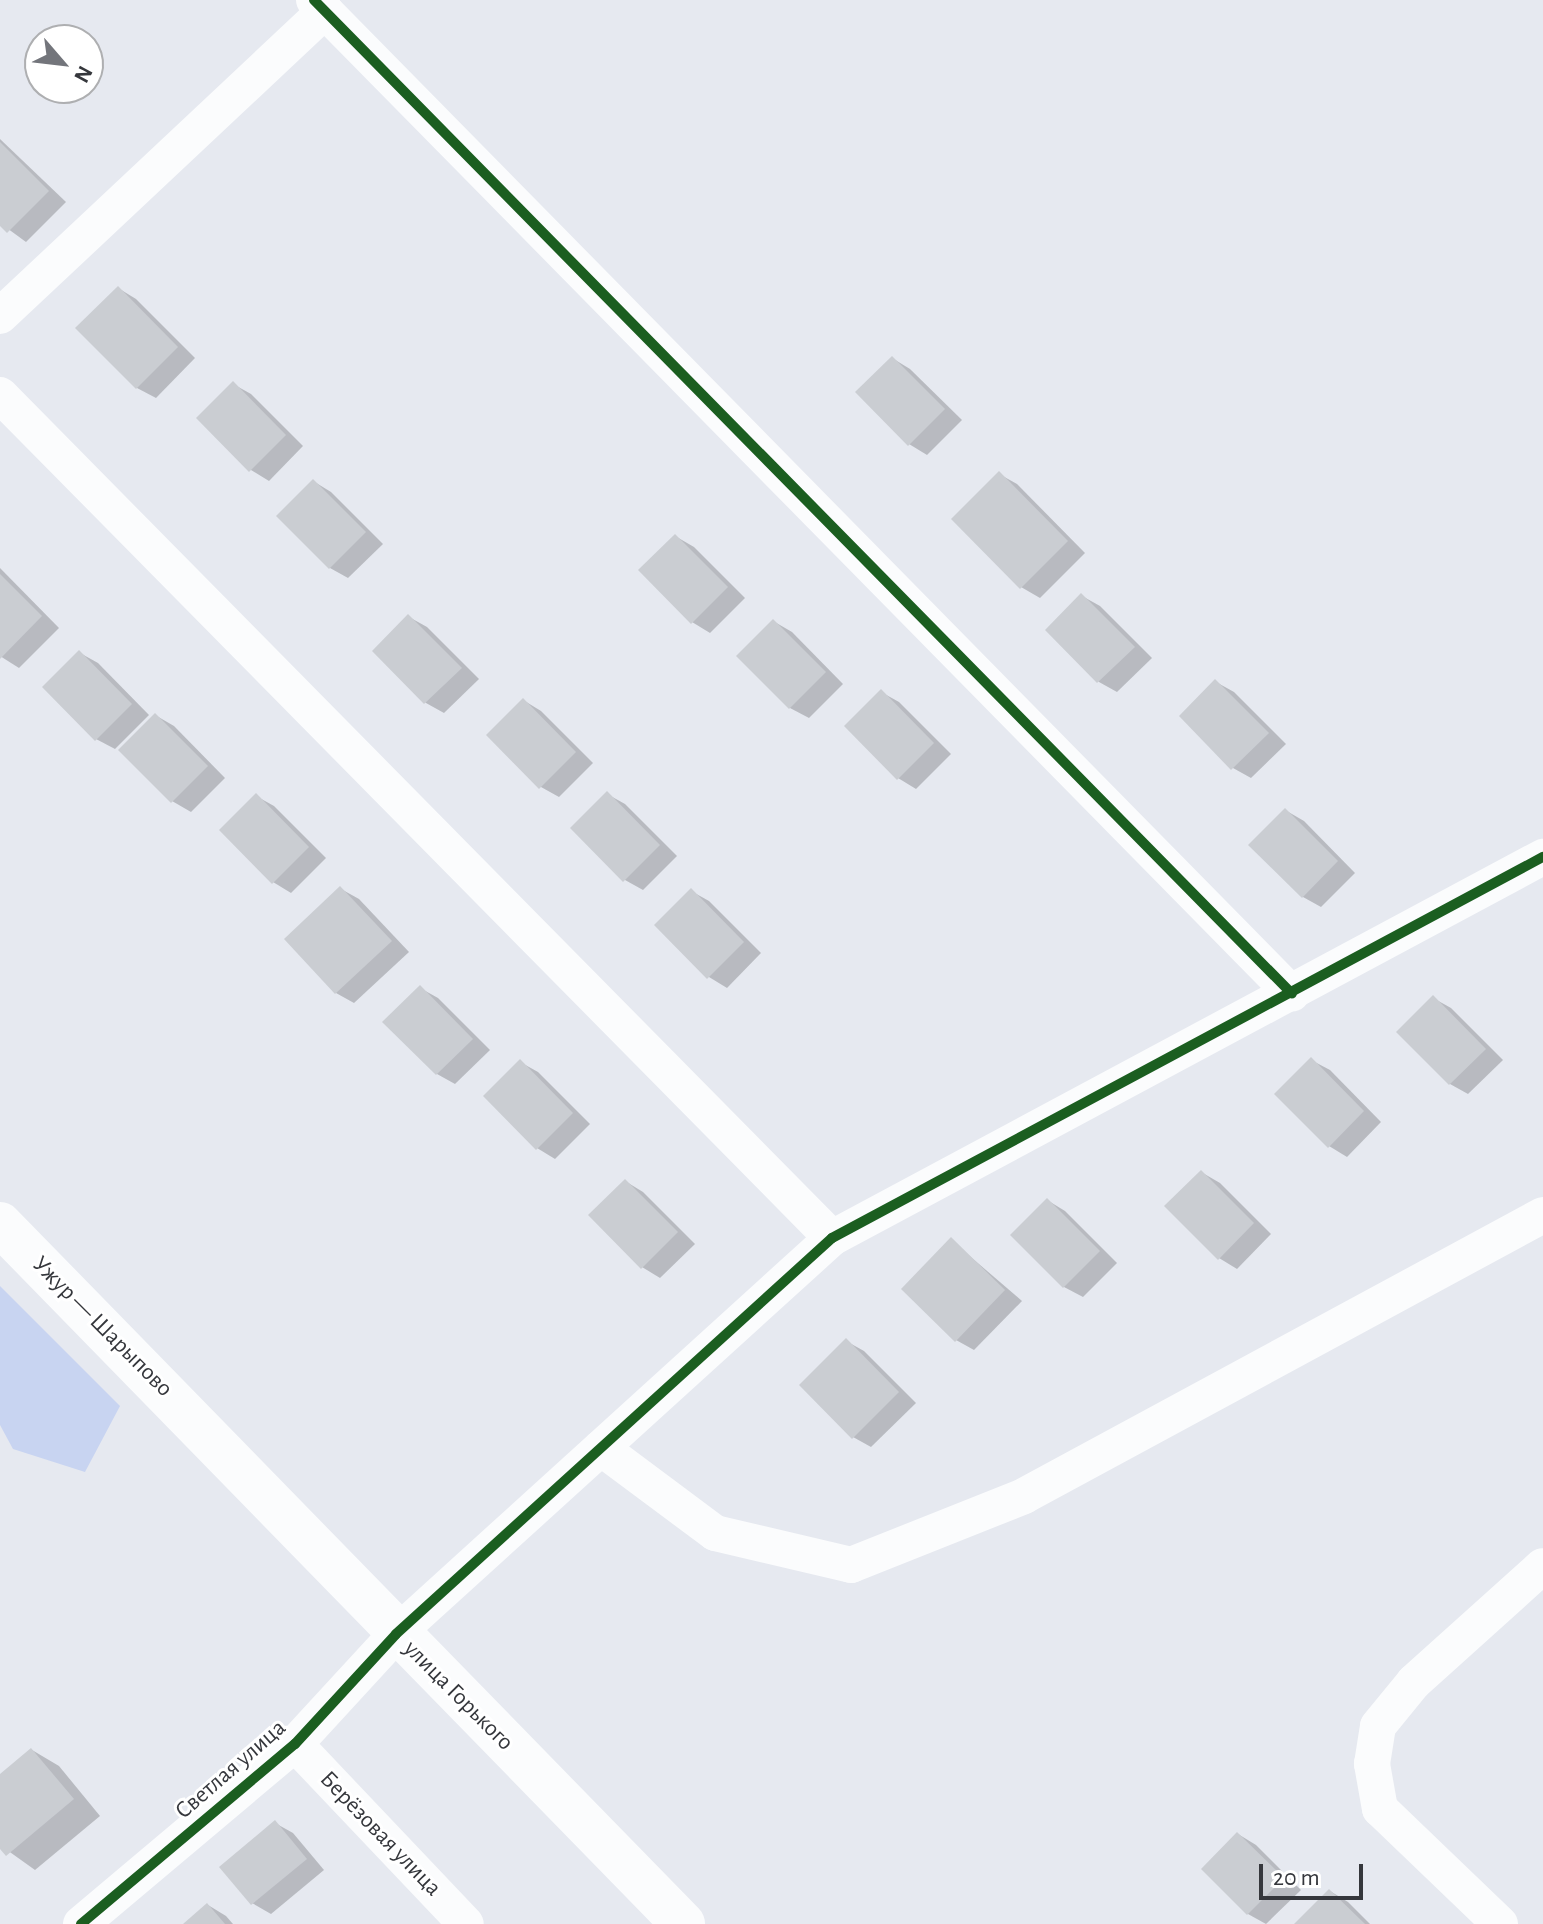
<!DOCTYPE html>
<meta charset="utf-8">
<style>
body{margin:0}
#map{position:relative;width:1543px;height:1924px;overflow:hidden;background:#e6e9f0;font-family:"Alegreya Sans",sans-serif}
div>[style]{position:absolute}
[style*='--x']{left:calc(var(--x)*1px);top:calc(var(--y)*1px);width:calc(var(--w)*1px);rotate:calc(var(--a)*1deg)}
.green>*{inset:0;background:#c8d4f1}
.shadow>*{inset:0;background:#0003}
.building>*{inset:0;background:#cacdd2}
.minor>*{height:36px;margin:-18px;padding:0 18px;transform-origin:18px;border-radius:18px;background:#fbfcfd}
.major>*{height:44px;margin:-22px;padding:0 22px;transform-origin:22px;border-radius:22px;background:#fbfcfd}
.cycleway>*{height:10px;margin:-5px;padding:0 5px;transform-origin:5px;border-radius:5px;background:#1b5e20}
span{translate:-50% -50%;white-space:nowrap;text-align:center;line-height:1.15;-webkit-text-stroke:6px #fff;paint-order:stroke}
.street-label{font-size:24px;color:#35373c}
.north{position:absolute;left:24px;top:24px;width:80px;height:80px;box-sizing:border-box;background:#fff;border:2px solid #aeafb1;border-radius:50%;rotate:118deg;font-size:22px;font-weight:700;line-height:32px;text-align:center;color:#35373c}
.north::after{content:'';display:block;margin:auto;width:28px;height:36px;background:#73757b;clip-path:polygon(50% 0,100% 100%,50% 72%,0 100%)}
.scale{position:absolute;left:1259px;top:1864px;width:104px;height:36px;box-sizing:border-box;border:4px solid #35373c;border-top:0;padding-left:10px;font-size:24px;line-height:28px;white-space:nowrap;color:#35373c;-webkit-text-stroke:6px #fff;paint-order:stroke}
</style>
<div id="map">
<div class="green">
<i style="clip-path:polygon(0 1286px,120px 1406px,85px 1472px,13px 1449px,0 1425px)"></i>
</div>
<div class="shadow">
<i style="clip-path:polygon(0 139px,66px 202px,26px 242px,0 223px)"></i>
<i style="clip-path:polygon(118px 288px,136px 299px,195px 358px,156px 398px,137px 388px)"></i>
<i style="clip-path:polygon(892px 358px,910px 369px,962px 420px,927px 455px,909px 444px)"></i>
<i style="clip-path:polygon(233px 384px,251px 394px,303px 446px,269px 481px,251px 470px)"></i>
<i style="clip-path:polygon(999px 474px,1017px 484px,1085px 553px,1040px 598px,1021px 587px)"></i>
<i style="clip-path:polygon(313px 481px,331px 492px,383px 544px,348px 578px,330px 568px,278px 516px)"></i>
<i style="clip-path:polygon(675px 536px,694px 547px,745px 598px,710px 633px,692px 622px)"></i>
<i style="clip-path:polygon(0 568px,59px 628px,19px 668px,0 656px)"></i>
<i style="clip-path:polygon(1082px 596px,1100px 606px,1152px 658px,1117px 692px,1099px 682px,1047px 630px)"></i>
<i style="clip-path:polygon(409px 617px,427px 627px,479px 679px,444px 713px,426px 703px,374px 651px)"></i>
<i style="clip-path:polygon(773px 621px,792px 632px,843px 684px,809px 718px,790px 708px)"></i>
<i style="clip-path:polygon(80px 653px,98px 663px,149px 715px,115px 749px,96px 739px)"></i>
<i style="clip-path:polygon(1216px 682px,1234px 692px,1286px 744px,1251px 778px,1233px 768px)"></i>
<i style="clip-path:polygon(881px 692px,899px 702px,951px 754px,916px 789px,898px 778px)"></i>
<i style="clip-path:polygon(523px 700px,541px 711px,593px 763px,559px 797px,541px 787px)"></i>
<i style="clip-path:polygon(155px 715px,174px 726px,225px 778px,191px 812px,172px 801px)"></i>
<i style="clip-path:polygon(607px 794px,625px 804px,677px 856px,643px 890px,625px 880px)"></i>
<i style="clip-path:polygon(256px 796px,274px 806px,326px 858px,291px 893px,273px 882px)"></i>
<i style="clip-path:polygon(1285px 810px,1304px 821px,1355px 873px,1321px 907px,1303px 897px)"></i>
<i style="clip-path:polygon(341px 889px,359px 899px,409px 952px,354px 1003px,336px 993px)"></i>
<i style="clip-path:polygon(691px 891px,709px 901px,761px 953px,727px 988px,709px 977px)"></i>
<i style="clip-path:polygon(420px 988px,438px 998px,490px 1050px,455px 1084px,437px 1074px)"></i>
<i style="clip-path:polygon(1433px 998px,1451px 1008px,1503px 1060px,1468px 1094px,1450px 1084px)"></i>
<i style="clip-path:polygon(1311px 1060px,1330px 1070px,1381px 1122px,1347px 1157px,1329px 1146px)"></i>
<i style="clip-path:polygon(520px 1062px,538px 1072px,590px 1124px,555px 1159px,537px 1148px)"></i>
<i style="clip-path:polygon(1201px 1172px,1220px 1183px,1271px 1234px,1237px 1269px,1219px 1258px)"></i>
<i style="clip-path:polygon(625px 1181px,643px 1192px,695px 1244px,660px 1278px,642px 1267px)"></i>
<i style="clip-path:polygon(1047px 1200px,1065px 1211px,1117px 1263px,1083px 1297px,1064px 1287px,1013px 1235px)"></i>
<i style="clip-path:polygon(951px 1240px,1022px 1301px,974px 1350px,956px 1340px)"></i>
<i style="clip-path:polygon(846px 1341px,864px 1351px,916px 1403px,871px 1447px,853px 1437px)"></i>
<i style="clip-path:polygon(32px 1750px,59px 1766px,100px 1816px,35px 1870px,0 1845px,0 1777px)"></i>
<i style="clip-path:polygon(275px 1823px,293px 1833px,324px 1870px,271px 1914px,252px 1903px)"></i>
<i style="clip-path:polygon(1238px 1834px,1256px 1845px,1301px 1890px,1266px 1924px,1248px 1914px)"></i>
<i style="clip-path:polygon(1330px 1891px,1348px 1902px,1370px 1924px,1297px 1924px)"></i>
<i style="clip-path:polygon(208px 1905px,226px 1916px,233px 1924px,186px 1924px)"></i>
</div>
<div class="building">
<i style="clip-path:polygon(0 142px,49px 191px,7px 233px,0 226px)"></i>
<i style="clip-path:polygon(118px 286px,178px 347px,136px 389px,75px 328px)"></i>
<i style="clip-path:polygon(892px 356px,945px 409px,908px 446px,855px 392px)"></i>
<i style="clip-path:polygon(233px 381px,286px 435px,249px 472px,196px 418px)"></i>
<i style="clip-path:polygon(999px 471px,1068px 541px,1020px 589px,951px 519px)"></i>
<i style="clip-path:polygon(313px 479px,366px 532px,329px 569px,276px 516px)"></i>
<i style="clip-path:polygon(675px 534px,728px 587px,691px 624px,638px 570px)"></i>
<i style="clip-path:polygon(0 574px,42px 616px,0 659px)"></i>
<i style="clip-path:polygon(1081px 593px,1135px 647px,1097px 683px,1045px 630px)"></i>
<i style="clip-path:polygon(408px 614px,462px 668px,424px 704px,372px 651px)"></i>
<i style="clip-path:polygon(773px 619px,826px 672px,789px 709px,736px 656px)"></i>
<i style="clip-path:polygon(79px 650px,132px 704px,95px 741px,42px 687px)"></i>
<i style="clip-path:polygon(1215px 679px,1269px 733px,1231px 770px,1179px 716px)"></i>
<i style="clip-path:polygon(881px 689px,934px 743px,897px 780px,844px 726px)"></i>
<i style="clip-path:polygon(523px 698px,576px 752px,539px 789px,486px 735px)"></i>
<i style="clip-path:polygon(155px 713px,208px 766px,171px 803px,118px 750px)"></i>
<i style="clip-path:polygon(607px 791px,660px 845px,623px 882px,570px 828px)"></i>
<i style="clip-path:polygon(256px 793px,309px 847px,272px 884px,219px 830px)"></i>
<i style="clip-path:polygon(1285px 808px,1338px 861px,1302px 898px,1248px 845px)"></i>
<i style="clip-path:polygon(340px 886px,392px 941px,335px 994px,284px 939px)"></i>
<i style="clip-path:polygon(691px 888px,744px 942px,707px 979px,654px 925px)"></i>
<i style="clip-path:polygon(420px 985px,473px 1039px,436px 1075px,382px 1022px)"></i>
<i style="clip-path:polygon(1433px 995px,1486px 1049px,1449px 1085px,1396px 1032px)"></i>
<i style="clip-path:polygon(1311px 1057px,1364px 1111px,1328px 1148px,1274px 1094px)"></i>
<i style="clip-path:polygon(520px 1059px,573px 1113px,536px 1150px,483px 1096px)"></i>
<i style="clip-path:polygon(1201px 1170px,1254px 1223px,1218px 1260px,1164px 1206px)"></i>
<i style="clip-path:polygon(625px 1179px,678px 1232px,641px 1269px,588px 1215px)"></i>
<i style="clip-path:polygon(1047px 1198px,1100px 1251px,1063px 1288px,1010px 1235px)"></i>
<i style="clip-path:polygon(951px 1237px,1005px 1290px,955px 1342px,901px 1289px)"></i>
<i style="clip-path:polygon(846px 1338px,899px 1392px,852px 1439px,799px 1385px)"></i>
<i style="clip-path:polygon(31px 1748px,74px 1799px,6px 1856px,0 1849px,0 1774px)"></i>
<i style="clip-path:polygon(275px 1820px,307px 1859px,251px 1905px,219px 1867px)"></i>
<i style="clip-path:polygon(1237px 1832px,1284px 1878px,1247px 1915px,1201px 1869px)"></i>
<i style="clip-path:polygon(1329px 1889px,1365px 1924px,1294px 1924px)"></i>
<i style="clip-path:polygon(207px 1903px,225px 1924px,183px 1924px)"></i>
</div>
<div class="minor">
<i style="--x:314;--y:0;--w:1394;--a:45.46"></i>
<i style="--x:0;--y:316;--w:446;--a:-43.2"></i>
<i style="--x:0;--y:395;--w:1184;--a:45.38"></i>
<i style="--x:601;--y:1448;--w:142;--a:36.7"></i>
<i style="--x:715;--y:1533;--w:140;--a:13.2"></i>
<i style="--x:851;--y:1565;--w:186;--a:-21.7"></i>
<i style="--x:1024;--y:1496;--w:590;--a:-28.43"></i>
<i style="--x:295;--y:1744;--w:248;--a:46.5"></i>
<i style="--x:81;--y:1924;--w:280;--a:-40.1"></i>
<i style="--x:295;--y:1744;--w:149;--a:-47.4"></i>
<i style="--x:396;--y:1634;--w:589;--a:-42.25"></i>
<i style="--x:832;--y:1238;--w:807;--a:-28.19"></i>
<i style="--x:1500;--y:1924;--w:166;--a:-136.2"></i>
<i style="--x:1380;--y:1809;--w:46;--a:-100.1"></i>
<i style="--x:1372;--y:1764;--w:38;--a:-81"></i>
<i style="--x:1378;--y:1726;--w:57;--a:-50.7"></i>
<i style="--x:1414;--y:1682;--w:173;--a:-42"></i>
</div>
<div class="major">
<i style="--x:0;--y:1224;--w:978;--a:45.7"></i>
</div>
<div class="cycleway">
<i style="--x:314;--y:0;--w:1394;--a:45.46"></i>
<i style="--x:81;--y:1924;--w:280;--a:-40.1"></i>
<i style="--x:295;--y:1744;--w:149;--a:-47.4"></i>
<i style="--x:396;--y:1634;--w:589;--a:-42.25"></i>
<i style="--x:832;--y:1238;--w:807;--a:-28.19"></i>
</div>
<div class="street-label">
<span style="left:102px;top:1327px;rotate:45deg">Ужур — Шарыпово</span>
<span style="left:458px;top:1696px;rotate:45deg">улица Горького</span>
<span style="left:231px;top:1770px;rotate:-41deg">Светлая улица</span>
<span style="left:380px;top:1834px;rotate:46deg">Берёзовая улица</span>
</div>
<div class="north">N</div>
<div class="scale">20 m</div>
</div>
